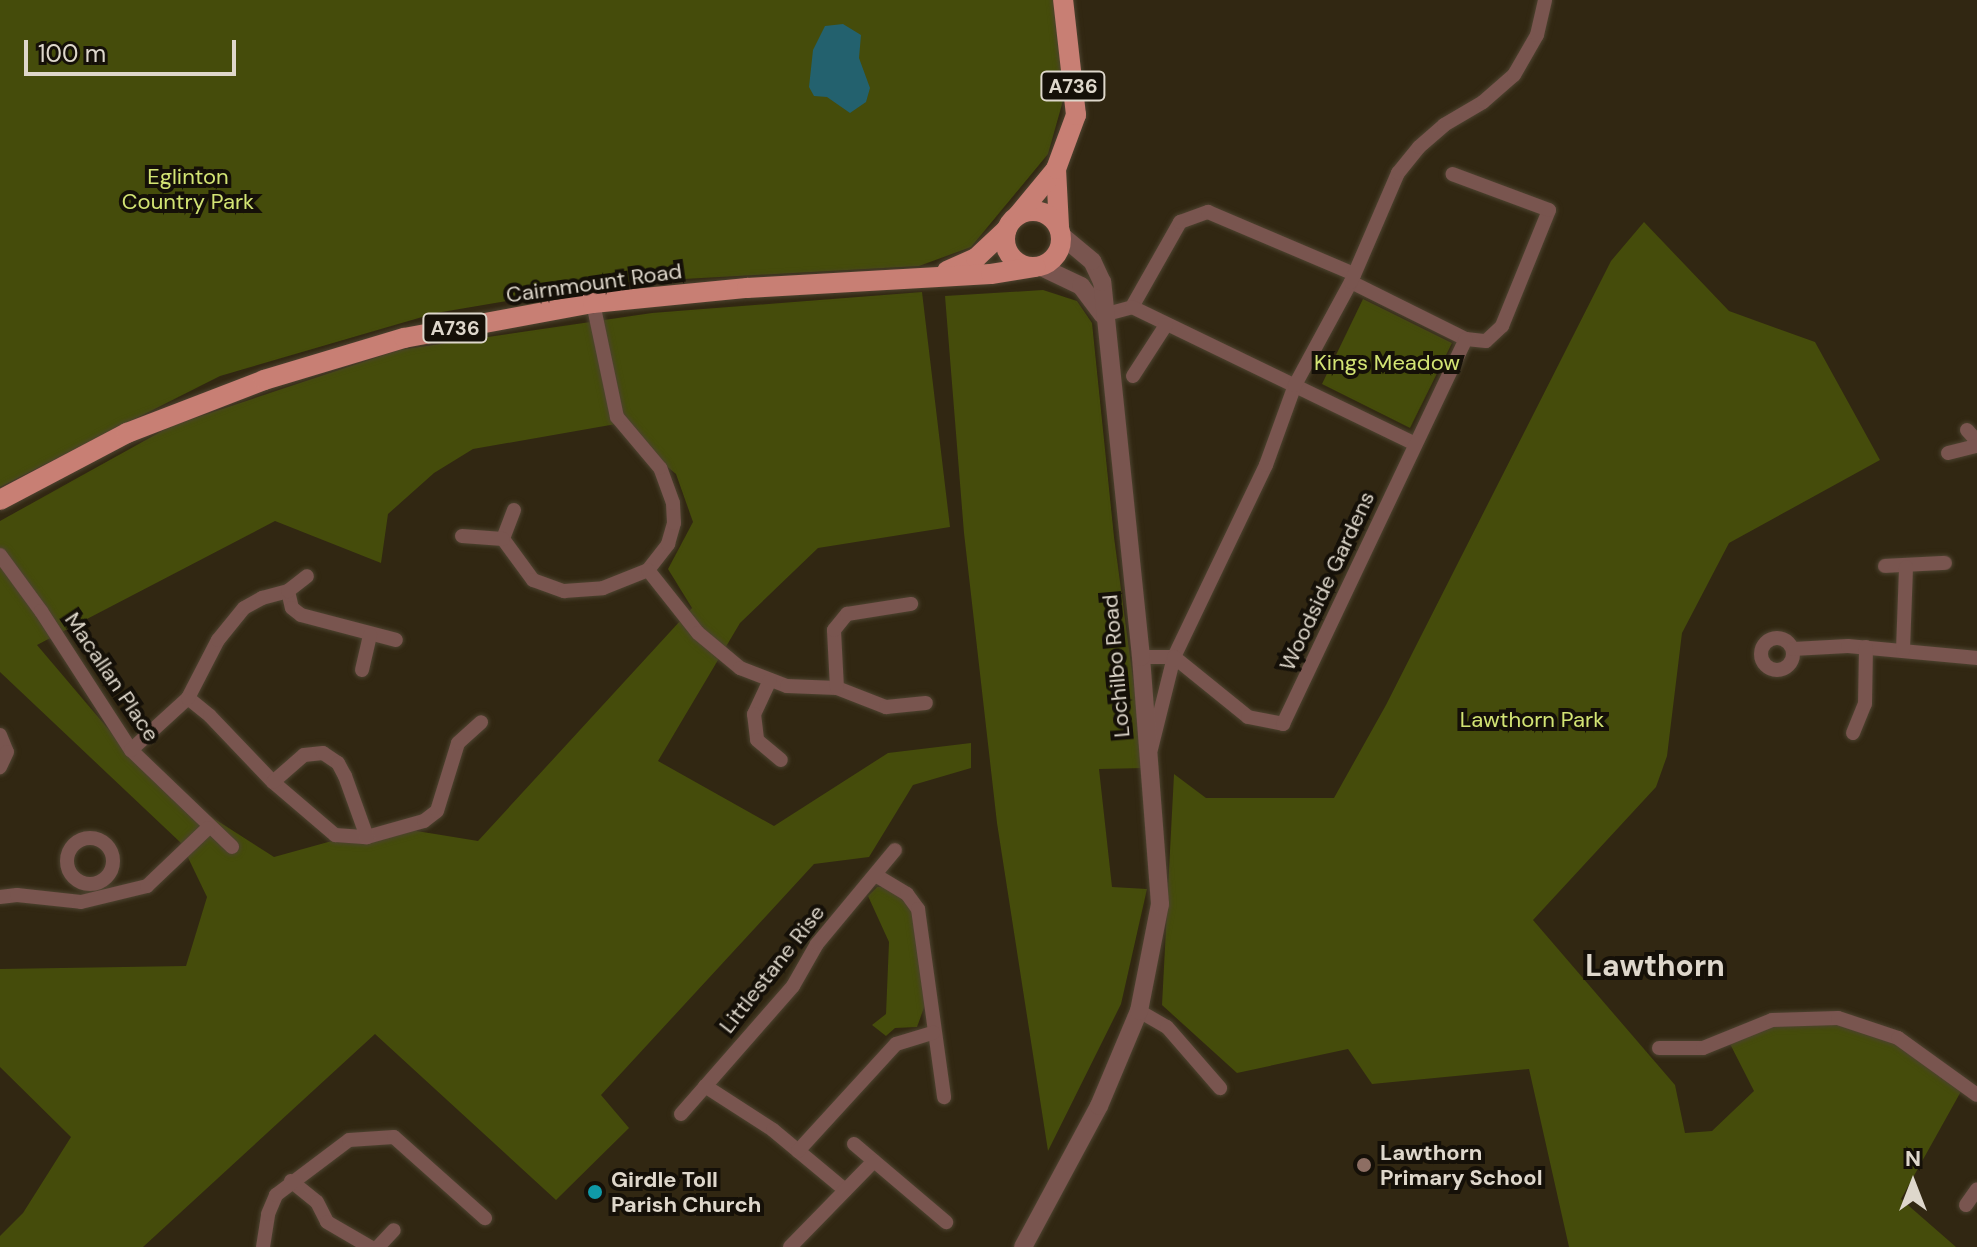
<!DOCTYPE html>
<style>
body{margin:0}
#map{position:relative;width:1977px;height:1247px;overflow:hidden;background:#312712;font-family:"DM Sans",sans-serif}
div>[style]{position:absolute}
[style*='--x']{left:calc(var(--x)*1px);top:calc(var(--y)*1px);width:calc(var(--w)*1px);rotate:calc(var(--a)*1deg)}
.green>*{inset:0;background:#454c0b}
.water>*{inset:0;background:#23616e}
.roads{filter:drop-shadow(0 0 2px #4d4330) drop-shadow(0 0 2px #4d4330)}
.minor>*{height:14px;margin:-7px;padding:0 7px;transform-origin:7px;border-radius:7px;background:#79554f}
.minor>.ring{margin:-7px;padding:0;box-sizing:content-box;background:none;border:14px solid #79554f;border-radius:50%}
.tertiary>*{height:18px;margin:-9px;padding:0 9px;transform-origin:9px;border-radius:9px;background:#79554f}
.primary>*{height:20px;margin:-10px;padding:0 10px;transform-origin:10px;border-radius:10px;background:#c87f74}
.primary>.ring{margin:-10px;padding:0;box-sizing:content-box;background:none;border:20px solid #c87f74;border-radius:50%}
.dots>*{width:22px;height:22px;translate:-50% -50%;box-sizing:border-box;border:4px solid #151008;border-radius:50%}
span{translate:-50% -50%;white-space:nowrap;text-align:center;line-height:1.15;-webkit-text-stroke:8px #151008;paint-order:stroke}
.shield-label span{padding:2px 6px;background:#151008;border:2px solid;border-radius:6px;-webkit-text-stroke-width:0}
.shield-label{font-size:20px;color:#ded7cb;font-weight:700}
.park-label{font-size:22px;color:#d3e474}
.street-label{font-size:22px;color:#ded7cb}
.poi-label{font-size:22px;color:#ded7cb;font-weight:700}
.left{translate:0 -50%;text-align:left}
.district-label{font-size:30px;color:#ded7cb;font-weight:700}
.north{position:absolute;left:1873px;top:1143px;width:80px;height:80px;-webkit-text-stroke:6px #151008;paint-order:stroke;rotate:0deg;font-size:22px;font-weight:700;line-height:32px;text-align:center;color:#ded7cb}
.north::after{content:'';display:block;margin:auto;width:28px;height:36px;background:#ded7cb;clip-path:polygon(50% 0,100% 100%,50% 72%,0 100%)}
.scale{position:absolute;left:24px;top:40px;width:212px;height:36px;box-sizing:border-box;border:4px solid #ded7cb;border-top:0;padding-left:10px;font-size:24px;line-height:28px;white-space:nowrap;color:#ded7cb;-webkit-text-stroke:6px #151008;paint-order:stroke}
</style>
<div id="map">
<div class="green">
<i style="clip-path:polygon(0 0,1056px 0,1066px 90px,1048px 154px,971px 247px,919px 266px,613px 283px,436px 313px,220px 376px,0 487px)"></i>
<i style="clip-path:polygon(1644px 222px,1729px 311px,1815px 342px,1880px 460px,1729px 543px,1682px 633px,1667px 756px,1656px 787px,1533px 920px,1675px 1085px,1685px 1133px,1712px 1131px,1754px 1091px,1727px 1038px,1772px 1020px,1838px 1018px,1898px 1038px,1964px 1086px,1901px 1199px,1956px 1247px,1569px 1247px,1529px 1069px,1372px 1084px,1348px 1049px,1237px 1073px,1162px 1005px,1174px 774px,1206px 798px,1334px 798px,1386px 705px,1611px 261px)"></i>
<i style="clip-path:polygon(1043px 290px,1077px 301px,1092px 323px,1114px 537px,1145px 768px,1099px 769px,1112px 887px,1147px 889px,1121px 1004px,1048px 1151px,997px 823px,964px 533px,945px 296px)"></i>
<i style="clip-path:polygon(evenodd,922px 292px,950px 527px,818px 548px,740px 623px,658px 761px,774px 826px,888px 753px,971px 743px,971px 768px,913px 785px,869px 857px,814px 864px,601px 1095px,629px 1128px,556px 1200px,375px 1034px,143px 1247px,0 1247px,0 1236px,23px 1213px,71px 1137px,0 1067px,0 969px,186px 966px,207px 897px,181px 843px,0 672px,0 521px,171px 426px,399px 350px,652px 313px,922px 292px,616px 424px,676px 474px,693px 522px,668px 569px,692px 608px,478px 841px,386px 826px,274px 857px,149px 777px,37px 645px,275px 521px,381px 563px,388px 514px,434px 473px,473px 449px,616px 424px)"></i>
<i style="clip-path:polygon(1363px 299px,1452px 343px,1410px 428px,1322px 384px)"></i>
<i style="clip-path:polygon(877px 887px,887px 887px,912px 906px,926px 1002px,917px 1027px,895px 1028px,886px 1036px,872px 1025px,886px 1014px,889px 942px,868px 896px)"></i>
</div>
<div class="water">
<i style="clip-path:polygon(843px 24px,861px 35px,859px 58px,870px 88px,866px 102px,850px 113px,827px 97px,814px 96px,809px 87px,813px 50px,825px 26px)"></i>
</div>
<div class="roads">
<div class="minor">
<i style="--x:1351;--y:282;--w:128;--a:26.4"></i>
<i style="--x:1466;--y:339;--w:20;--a:6"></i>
<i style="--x:1486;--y:341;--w:22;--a:-43"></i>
<i style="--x:1502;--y:326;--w:125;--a:-67.9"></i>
<i style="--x:1549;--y:210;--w:103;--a:-159.6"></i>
<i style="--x:1132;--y:307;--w:98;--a:-60.5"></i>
<i style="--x:1180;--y:222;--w:30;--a:-20"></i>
<i style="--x:1208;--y:212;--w:159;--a:23"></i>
<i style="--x:1103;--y:315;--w:30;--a:-15"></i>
<i style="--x:1132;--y:307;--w:315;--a:25.8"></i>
<i style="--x:1133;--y:376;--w:61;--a:-57.1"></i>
<i style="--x:1967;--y:430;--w:15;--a:48"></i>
<i style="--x:1948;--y:453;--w:30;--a:-14"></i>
<i style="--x:514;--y:510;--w:31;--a:111"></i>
<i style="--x:503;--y:539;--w:51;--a:53.8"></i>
<i style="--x:533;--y:580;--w:33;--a:20"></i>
<i style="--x:564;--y:591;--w:39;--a:-4"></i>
<i style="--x:603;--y:588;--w:48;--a:-21.8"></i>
<i style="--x:648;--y:570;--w:33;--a:-52"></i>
<i style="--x:668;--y:544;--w:22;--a:-74"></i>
<i style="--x:674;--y:523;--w:20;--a:-93"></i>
<i style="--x:673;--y:503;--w:37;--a:-110"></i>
<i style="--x:660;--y:468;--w:67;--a:-130.1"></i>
<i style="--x:617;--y:417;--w:116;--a:-101.9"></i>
<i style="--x:462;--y:536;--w:41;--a:4.2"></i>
<i style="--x:0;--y:555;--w:69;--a:53.8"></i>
<i style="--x:41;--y:611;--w:166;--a:57.1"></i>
<i style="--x:131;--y:750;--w:140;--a:43.8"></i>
<i style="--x:1885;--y:566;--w:60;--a:-2.9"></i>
<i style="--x:648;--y:570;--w:80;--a:51.6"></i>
<i style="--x:698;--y:633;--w:55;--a:39.8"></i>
<i style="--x:740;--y:668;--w:50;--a:21"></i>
<i style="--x:787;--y:686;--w:50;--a:2.3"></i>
<i style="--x:837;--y:688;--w:53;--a:21.2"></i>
<i style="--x:886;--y:707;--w:40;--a:-5.7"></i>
<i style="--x:288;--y:591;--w:17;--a:77"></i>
<i style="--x:292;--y:608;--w:11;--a:38"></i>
<i style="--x:301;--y:615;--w:98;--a:14.7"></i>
<i class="ring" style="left:1761px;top:638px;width:18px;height:18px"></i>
<i style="--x:1793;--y:649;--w:55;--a:-3.1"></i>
<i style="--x:1848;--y:646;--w:130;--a:5.3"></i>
<i style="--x:1903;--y:650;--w:83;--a:-87.9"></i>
<i style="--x:1141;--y:657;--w:33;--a:0"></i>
<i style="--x:1174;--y:657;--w:213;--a:-64.4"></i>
<i style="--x:1266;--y:465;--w:85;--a:-70.1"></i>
<i style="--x:1295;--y:385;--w:117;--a:-61.5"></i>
<i style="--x:1351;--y:282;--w:119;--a:-66.7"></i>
<i style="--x:1398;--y:173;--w:33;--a:-51"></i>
<i style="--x:1419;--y:147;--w:33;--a:-41"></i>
<i style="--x:1444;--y:125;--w:45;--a:-30.5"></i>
<i style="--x:1483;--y:102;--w:41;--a:-41.1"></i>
<i style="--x:1514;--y:75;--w:46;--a:-60.1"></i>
<i style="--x:1537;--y:35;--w:36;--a:-77"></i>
<i style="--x:362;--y:670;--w:36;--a:-77"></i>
<i style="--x:770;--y:680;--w:38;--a:115"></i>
<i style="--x:754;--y:714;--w:26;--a:83"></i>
<i style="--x:757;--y:740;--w:31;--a:40"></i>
<i style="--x:837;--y:688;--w:58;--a:-93"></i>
<i style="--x:834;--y:630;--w:21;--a:-51"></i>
<i style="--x:847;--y:614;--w:65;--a:-8.9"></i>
<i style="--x:188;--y:698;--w:28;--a:39"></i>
<i style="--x:210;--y:716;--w:91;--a:46.3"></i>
<i style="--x:273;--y:782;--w:82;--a:40.5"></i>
<i style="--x:335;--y:835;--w:32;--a:4"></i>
<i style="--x:367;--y:837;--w:59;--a:-15.7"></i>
<i style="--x:424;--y:821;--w:16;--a:-38"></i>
<i style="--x:437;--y:811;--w:71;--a:-72.8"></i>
<i style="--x:458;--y:743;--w:31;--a:-42"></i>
<i style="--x:1853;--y:733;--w:31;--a:-68"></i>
<i style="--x:1865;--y:704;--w:57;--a:-89"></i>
<i style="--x:0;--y:735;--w:18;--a:68"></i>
<i style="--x:7;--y:752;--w:17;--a:115"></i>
<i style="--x:1151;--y:749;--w:95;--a:-76"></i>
<i style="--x:1174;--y:657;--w:95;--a:39"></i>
<i style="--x:1248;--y:717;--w:36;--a:11"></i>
<i style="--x:1283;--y:724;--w:426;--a:-64.6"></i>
<i style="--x:131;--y:750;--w:77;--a:-42.4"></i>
<i style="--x:188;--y:698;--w:65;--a:-62.7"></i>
<i style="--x:218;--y:640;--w:41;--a:-50.9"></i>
<i style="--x:244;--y:608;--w:21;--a:-29"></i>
<i style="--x:262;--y:598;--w:27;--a:-15"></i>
<i style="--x:288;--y:591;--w:24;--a:-38"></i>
<i style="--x:273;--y:782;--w:41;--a:-41.1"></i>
<i style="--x:304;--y:755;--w:19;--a:-6"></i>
<i style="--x:323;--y:753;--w:18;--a:34"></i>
<i style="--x:338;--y:763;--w:15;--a:62"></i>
<i style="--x:345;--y:776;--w:65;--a:70.2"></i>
<i class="ring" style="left:67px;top:838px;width:32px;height:32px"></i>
<i style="--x:877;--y:876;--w:35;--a:31"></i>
<i style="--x:907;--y:894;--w:19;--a:54"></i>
<i style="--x:918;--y:909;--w:190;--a:82.1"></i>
<i style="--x:0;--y:897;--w:17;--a:-7"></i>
<i style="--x:17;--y:895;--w:64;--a:6.2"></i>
<i style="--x:81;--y:902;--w:68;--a:-13.6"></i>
<i style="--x:147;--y:886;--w:84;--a:-43.6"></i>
<i style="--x:1139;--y:1011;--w:32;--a:30"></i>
<i style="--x:1167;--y:1027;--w:81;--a:49"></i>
<i style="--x:1659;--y:1048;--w:44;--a:0"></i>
<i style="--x:1703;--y:1048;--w:74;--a:-22.1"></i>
<i style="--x:1772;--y:1020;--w:66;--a:-1.7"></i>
<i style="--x:1838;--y:1018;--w:63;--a:18.4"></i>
<i style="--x:1898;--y:1038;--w:97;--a:35.8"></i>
<i style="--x:705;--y:1086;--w:81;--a:32.9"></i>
<i style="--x:773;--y:1130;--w:94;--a:39.8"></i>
<i style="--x:681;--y:1114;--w:170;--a:-48.8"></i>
<i style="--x:793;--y:986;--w:48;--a:-60.3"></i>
<i style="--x:817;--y:944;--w:122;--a:-50.3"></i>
<i style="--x:854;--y:1144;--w:121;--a:40.3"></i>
<i style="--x:798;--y:1151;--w:145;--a:-47.5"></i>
<i style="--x:896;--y:1044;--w:39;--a:-17"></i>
<i style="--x:291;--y:1181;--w:33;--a:39"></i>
<i style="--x:317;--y:1202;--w:22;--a:63"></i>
<i style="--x:327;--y:1222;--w:50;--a:30.2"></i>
<i style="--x:1966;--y:1205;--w:19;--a:-55"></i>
<i style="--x:263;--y:1247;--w:33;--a:-81"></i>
<i style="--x:268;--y:1214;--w:21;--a:-67"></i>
<i style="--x:276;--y:1195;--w:91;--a:-37"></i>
<i style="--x:349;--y:1140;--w:45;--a:-3.8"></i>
<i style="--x:394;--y:1137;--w:122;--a:41.7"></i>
<i style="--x:378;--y:1247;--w:23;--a:-47"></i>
<i style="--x:790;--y:1247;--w:120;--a:-45.7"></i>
</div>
<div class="tertiary">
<i style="--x:1039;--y:266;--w:47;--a:25.5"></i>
<i style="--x:1081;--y:286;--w:36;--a:53"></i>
<i style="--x:1023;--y:1247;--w:160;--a:-61.7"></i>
<i style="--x:1099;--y:1106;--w:103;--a:-67.2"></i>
<i style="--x:1139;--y:1011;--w:109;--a:-78.9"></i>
<i style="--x:1160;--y:904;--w:248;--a:-94.4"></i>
<i style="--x:1141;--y:657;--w:377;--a:-95.9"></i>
<i style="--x:1102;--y:282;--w:23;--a:-115"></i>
<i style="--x:1092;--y:261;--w:40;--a:-140"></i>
</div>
<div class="primary">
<i style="--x:1056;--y:169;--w:57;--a:87"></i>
<i class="ring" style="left:1005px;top:211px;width:36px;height:36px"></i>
<i style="--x:1018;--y:215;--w:60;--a:-50.4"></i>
<i style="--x:1056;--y:169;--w:58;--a:-69.7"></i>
<i style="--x:1076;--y:115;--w:116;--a:-96.4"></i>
<i style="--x:947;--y:271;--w:32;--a:-24"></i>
<i style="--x:976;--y:258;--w:42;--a:-43.1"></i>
<i style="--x:0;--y:500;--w:144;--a:-27.8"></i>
<i style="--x:127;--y:433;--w:147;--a:-21.1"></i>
<i style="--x:264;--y:380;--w:146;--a:-16.7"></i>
<i style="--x:404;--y:338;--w:192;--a:-10.5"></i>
<i style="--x:593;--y:303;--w:155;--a:-5.6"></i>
<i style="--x:747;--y:288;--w:244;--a:-3.3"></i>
<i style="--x:991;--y:274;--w:45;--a:-9"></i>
</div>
</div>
<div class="dots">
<i style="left:1364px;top:1165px;background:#8d6e63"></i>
<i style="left:595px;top:1192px;background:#0f9aa8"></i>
</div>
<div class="shield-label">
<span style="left:1073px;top:86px">A736</span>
<span style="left:455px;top:328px">A736</span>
</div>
<div class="park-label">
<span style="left:188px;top:189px">Eglinton<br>Country Park</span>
<span style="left:1387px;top:363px">Kings Meadow</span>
<span style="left:1532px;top:720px">Lawthorn Park</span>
</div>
<div class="street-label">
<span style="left:594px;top:283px;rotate:-8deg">Cairnmount Road</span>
<span style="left:1327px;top:581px;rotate:-65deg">Woodside Gardens</span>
<span style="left:1116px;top:666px;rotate:-95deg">Lochilbo Road</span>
<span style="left:112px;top:677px;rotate:56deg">Macallan Place</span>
<span style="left:772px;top:969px;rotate:-52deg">Littlestane Rise</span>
</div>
<div class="poi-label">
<span class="left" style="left:1380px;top:1165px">Lawthorn<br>Primary School</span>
<span class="left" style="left:611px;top:1192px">Girdle Toll<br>Parish Church</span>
</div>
<div class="district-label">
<span style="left:1655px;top:966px">Lawthorn</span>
</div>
<div class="north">N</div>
<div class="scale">100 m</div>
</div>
